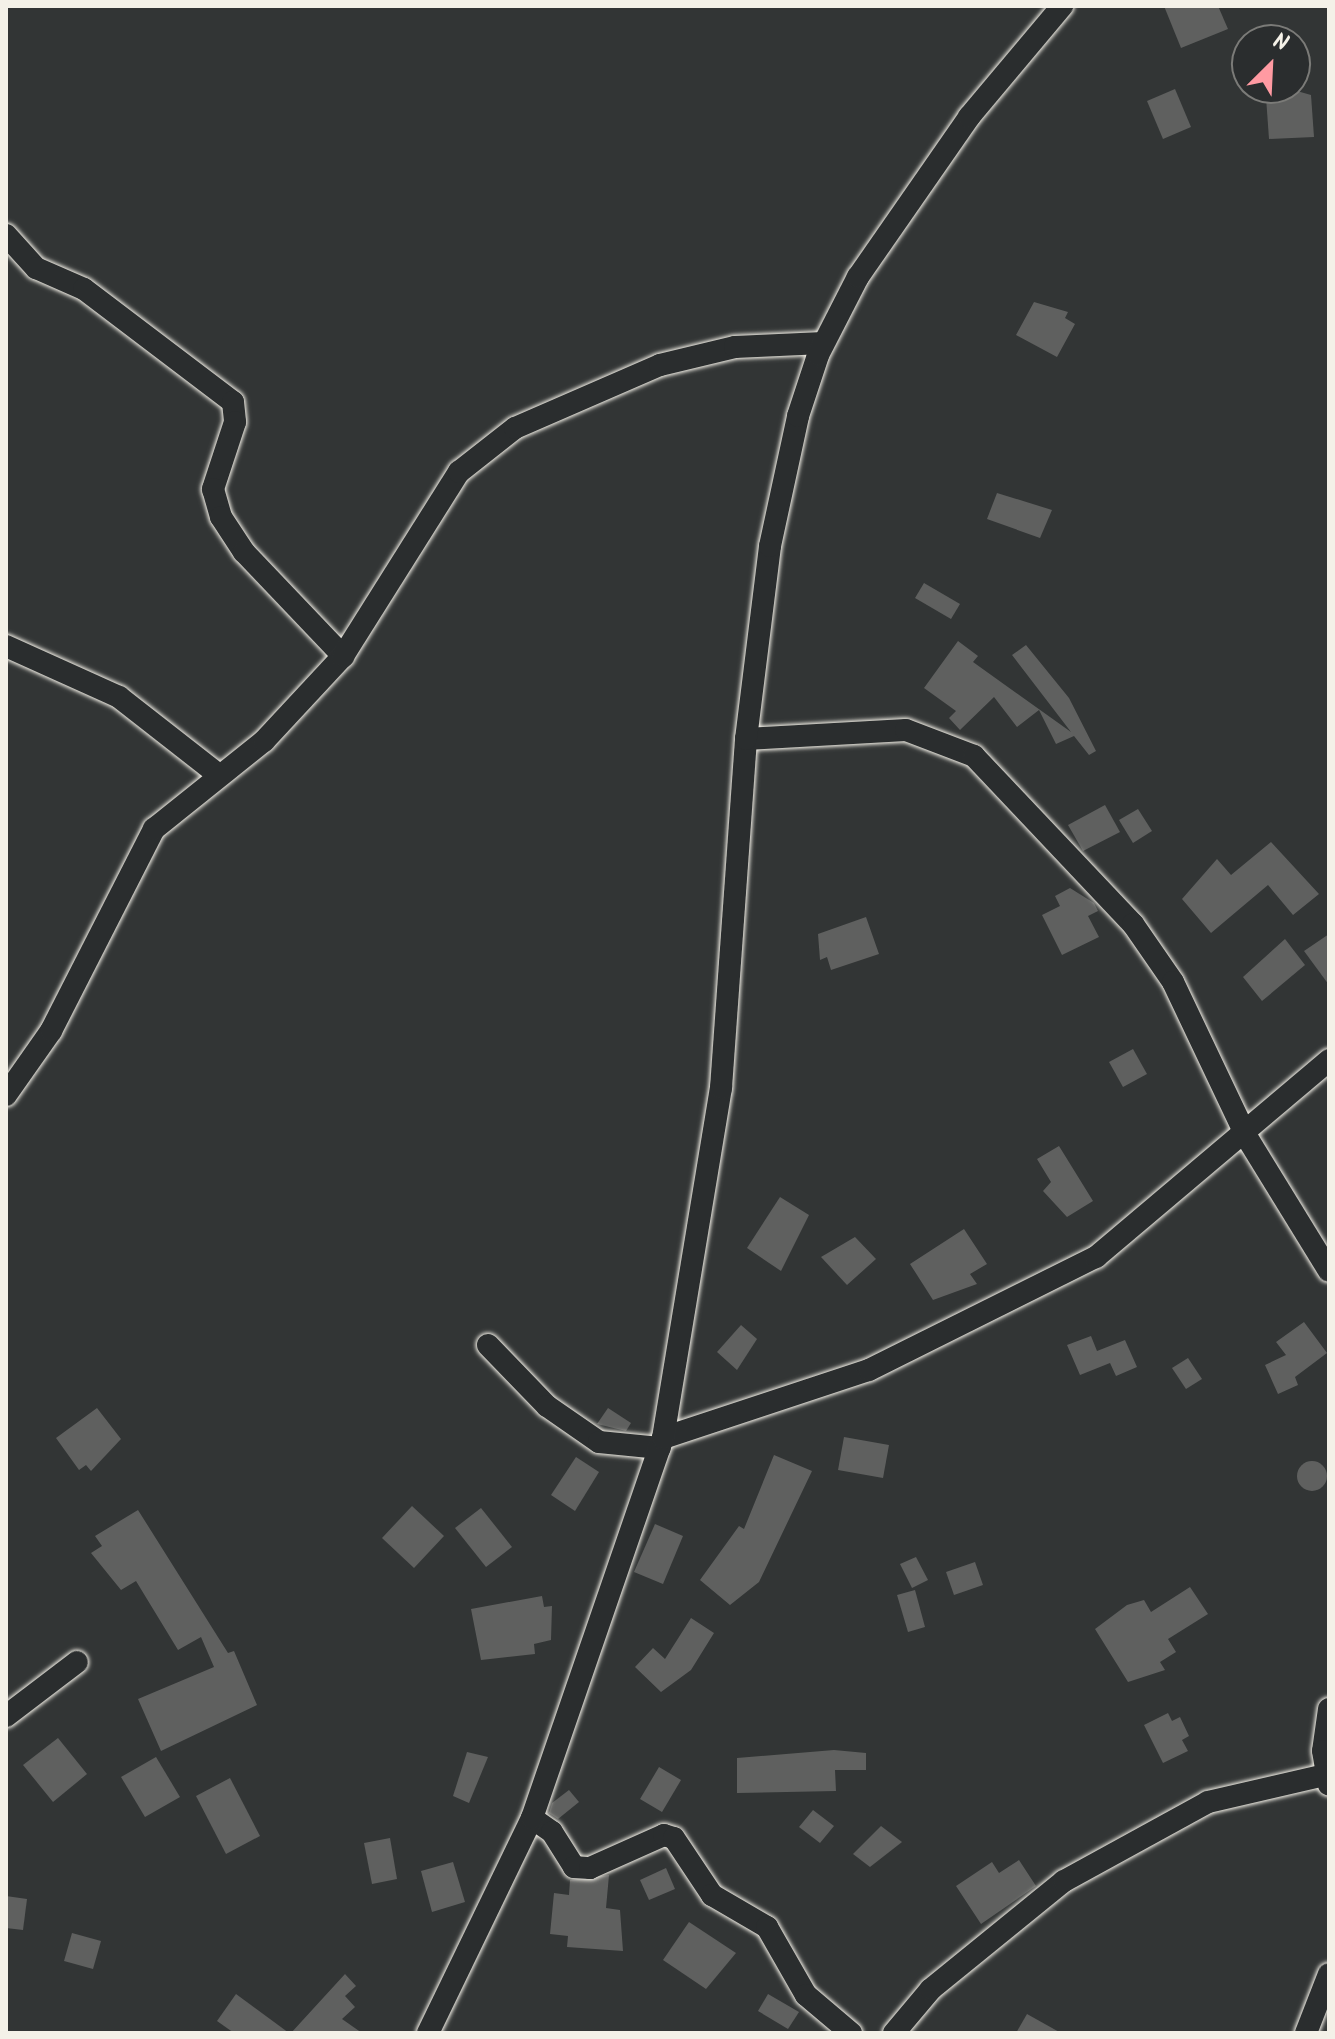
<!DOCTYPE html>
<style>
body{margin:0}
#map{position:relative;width:1335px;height:2039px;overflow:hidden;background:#323535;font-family:Kalam,sans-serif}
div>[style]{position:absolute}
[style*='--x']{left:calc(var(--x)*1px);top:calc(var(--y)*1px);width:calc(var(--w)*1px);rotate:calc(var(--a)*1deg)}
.building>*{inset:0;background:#5f605f}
.round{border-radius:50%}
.roads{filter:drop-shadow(0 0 2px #f4f1e8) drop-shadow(0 0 2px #f4f1e8)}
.street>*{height:22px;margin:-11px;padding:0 11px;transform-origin:11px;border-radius:11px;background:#2a2d2e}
span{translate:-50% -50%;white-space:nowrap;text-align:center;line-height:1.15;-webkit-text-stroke:8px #2a2d2e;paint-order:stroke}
.frame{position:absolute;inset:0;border:8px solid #f4f1e8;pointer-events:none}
.north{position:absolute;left:1231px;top:24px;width:80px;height:80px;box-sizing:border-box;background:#2a2d2e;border:2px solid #7b7b78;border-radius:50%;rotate:24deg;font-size:22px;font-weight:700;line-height:32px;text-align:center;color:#f4f1e8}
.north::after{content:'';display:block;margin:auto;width:28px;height:36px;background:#ff9aa2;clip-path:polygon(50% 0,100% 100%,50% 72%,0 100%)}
</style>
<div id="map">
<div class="building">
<i style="clip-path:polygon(1164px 6px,1218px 6px,1228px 29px,1181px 48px)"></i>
<i style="clip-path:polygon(1175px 89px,1191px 127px,1163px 139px,1147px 101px)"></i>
<i style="clip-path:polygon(1297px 91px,1311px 95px,1314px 137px,1269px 139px,1266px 97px)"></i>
<i style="clip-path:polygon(1034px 302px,1068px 312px,1065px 318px,1075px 324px,1057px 357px,1016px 335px)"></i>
<i style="clip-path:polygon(997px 493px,1052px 510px,1040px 538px,987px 519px)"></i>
<i style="clip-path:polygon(924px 583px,960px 604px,951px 619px,915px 598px)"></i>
<i style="clip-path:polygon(958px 641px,978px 656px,973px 662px,1071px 732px,1012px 655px,1026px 645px,1069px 698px,1096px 751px,1089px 755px,1074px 736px,1056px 744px,1039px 710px,1017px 727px,994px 697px,960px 730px,949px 718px,956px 711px,924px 688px)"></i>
<i style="clip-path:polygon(1105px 805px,1120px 832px,1083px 851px,1068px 825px)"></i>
<i style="clip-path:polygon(1138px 809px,1152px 831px,1133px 843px,1119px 820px)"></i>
<i style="clip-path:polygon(1271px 842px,1319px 894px,1293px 915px,1268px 885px,1211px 933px,1182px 899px,1217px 859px,1231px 875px)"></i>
<i style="clip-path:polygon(1070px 888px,1094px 903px,1098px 911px,1088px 916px,1099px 937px,1062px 955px,1042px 915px,1060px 906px,1055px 896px)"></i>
<i style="clip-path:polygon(866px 917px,879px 954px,831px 970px,827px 957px,820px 960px,818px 934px)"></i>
<i style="clip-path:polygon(1329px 934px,1329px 985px,1304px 951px)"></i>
<i style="clip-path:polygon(1285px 939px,1305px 965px,1262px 1001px,1243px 977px)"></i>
<i style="clip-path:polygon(1133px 1049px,1147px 1074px,1123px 1087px,1109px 1062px)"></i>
<i style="clip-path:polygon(1059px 1146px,1093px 1201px,1067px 1217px,1043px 1191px,1051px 1182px,1037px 1159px)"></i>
<i style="clip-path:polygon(780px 1197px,809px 1215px,781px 1271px,747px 1248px)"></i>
<i style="clip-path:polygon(964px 1229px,987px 1264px,970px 1274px,977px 1284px,933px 1300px,910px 1264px)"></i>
<i style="clip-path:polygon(855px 1237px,876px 1259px,847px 1285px,821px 1257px)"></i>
<i style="clip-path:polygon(1304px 1322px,1327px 1353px,1295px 1377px,1298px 1385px,1278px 1394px,1265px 1365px,1286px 1355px,1276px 1342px)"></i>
<i style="clip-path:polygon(741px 1325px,757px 1339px,737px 1370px,717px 1352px)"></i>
<i style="clip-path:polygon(1091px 1336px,1097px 1351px,1125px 1340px,1137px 1367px,1116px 1376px,1110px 1363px,1080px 1375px,1067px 1345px)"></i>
<i style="clip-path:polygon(1188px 1358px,1202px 1379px,1186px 1389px,1172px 1368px)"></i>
<i style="clip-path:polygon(97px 1408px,121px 1439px,91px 1471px,86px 1465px,79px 1470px,56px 1438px)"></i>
<i style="clip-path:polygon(608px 1408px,631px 1423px,626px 1431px,597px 1424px)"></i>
<i style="clip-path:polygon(844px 1437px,889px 1445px,883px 1478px,838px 1470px)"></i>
<i style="clip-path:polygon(774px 1455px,812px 1471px,759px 1582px,730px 1605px,700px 1580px,739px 1526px,744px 1529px)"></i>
<i style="clip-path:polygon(576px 1457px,599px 1472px,575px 1511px,551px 1495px)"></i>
<i class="round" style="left:1297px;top:1461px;width:30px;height:30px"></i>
<i style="clip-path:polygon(412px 1506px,444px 1536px,414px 1568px,382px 1538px)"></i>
<i style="clip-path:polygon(481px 1508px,512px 1547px,486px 1567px,455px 1528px)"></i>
<i style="clip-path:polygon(138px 1510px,228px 1653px,234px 1651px,257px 1705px,161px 1751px,138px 1699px,214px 1667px,201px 1637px,178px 1650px,136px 1581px,121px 1590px,91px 1553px,102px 1546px,95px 1536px)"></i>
<i style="clip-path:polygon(655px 1524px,683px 1536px,663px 1584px,634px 1572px)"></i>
<i style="clip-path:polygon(916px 1557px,928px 1580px,912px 1588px,900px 1564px)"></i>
<i style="clip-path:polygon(975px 1562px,983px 1585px,954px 1595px,946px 1572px)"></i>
<i style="clip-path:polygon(1190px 1587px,1208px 1614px,1168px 1639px,1176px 1652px,1160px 1662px,1165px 1670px,1128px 1682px,1095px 1629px,1127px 1605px,1144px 1600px,1151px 1612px)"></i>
<i style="clip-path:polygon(915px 1590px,925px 1627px,908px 1632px,897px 1595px)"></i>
<i style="clip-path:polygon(542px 1596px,544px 1607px,552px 1606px,551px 1640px,534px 1644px,535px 1654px,481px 1660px,471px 1609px)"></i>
<i style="clip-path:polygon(691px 1618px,714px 1633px,691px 1670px,661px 1692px,635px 1667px,653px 1648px,665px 1659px)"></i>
<i style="clip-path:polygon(1168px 1713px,1172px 1721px,1180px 1717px,1189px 1736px,1182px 1740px,1188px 1751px,1163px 1763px,1144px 1725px)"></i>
<i style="clip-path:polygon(58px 1738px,87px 1774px,53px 1802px,23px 1765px)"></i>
<i style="clip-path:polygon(834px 1750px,866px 1753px,866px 1770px,835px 1770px,836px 1791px,737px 1793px,737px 1758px)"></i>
<i style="clip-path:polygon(467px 1752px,488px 1757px,469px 1803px,453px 1796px)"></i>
<i style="clip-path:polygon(156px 1757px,180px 1797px,145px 1817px,121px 1777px)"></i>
<i style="clip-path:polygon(659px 1767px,681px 1780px,662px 1812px,640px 1799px)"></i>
<i style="clip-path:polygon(230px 1778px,260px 1836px,226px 1854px,196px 1796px)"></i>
<i style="clip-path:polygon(569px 1790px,579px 1802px,558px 1819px,549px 1813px,552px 1803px)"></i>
<i style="clip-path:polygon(813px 1810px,834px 1826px,820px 1843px,799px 1827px)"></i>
<i style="clip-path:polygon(881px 1826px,902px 1842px,870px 1867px,853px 1854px)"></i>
<i style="clip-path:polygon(390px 1838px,397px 1879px,372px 1884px,364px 1843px)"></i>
<i style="clip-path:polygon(1019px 1860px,1036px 1886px,981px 1924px,956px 1886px,992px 1862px,999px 1873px)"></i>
<i style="clip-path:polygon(453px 1862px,465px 1902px,432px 1912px,421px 1871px)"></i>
<i style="clip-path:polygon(666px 1868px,675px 1889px,649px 1900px,640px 1880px)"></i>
<i style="clip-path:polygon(609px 1875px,606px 1908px,620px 1910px,623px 1951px,567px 1947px,568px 1936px,550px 1934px,554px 1893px,569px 1895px,570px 1880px)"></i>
<i style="clip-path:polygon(6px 1896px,27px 1899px,23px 1930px,6px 1928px)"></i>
<i style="clip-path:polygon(689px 1922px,736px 1953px,706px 1989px,663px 1960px)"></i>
<i style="clip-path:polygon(72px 1933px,101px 1941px,93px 1969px,64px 1961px)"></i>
<i style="clip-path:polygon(345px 1974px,356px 1986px,345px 1996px,355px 2007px,342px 2019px,362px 2033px,291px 2033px)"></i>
<i style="clip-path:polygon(236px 1994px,289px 2033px,234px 2033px,217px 2021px)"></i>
<i style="clip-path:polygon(768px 1994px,799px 2012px,788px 2029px,758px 2011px)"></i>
<i style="clip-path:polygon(1027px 2014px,1061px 2033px,1016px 2033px)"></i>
</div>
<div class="roads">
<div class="street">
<i style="--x:6;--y:235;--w:45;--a:47.7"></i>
<i style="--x:36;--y:268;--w:52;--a:23.6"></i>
<i style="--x:84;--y:289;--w:187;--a:37.2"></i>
<i style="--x:233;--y:402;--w:20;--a:84"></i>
<i style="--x:235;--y:422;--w:71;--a:108.2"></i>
<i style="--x:213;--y:489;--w:29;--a:74"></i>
<i style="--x:221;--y:517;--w:42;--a:56.7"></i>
<i style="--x:244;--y:552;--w:144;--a:46.4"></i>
<i style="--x:6;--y:646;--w:124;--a:24.3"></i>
<i style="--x:119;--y:697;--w:127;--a:38"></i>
<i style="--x:746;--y:739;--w:160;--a:-3.2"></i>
<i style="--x:906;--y:730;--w:73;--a:20.9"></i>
<i style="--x:974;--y:756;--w:231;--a:46.6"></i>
<i style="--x:1133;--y:924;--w:70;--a:55.4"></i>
<i style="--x:1173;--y:982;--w:170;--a:64.6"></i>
<i style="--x:1246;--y:1136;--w:158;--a:58.4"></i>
<i style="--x:6;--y:1095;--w:78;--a:-54.9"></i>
<i style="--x:51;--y:1031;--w:227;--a:-63"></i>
<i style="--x:154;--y:829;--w:141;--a:-38.7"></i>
<i style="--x:264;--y:741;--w:116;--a:-47.1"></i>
<i style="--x:343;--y:656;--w:218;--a:-57.8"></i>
<i style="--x:459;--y:472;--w:71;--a:-38.2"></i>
<i style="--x:515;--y:428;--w:158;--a:-23.5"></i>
<i style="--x:660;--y:365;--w:77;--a:-13.5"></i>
<i style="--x:735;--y:347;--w:88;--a:-2.6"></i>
<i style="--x:488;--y:1345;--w:85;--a:46"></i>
<i style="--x:547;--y:1406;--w:63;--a:34.7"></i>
<i style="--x:599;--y:1442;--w:61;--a:5.6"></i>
<i style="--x:663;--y:1438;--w:217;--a:-18.3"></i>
<i style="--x:869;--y:1370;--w:254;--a:-26.5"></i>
<i style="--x:1096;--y:1257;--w:305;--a:-40.2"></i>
<i style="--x:1329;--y:1709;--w:42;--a:98.1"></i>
<i style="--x:1323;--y:1751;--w:34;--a:80"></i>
<i style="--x:6;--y:1716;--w:89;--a:-37.3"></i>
<i style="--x:532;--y:1818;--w:24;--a:35"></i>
<i style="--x:552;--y:1832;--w:41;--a:57.8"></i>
<i style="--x:574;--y:1867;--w:16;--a:4"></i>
<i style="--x:590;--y:1868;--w:81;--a:-24"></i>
<i style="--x:664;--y:1835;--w:10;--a:17"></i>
<i style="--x:674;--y:1838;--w:69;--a:56.3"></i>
<i style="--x:712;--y:1895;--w:64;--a:30.2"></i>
<i style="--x:767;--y:1927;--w:78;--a:60.2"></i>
<i style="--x:806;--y:1995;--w:59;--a:40.2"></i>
<i style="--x:428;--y:2033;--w:239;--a:-64.2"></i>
<i style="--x:532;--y:1818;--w:402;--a:-71"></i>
<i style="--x:663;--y:1438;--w:355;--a:-80.6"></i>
<i style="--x:721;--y:1088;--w:350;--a:-85.9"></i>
<i style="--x:746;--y:739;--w:194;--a:-82.9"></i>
<i style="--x:770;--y:546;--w:133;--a:-77.8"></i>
<i style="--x:798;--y:416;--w:64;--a:-71.8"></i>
<i style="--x:818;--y:355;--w:88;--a:-62.9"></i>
<i style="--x:858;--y:277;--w:195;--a:-55.2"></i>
<i style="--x:969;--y:117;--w:145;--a:-50"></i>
<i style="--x:894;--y:2033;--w:57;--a:-49.9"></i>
<i style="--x:931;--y:1989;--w:171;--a:-39.1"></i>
<i style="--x:1064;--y:1881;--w:164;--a:-28.7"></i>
<i style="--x:1208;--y:1802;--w:124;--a:-13"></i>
<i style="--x:1306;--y:2033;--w:63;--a:-68.7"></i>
</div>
</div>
<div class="frame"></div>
<div class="north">N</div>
</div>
